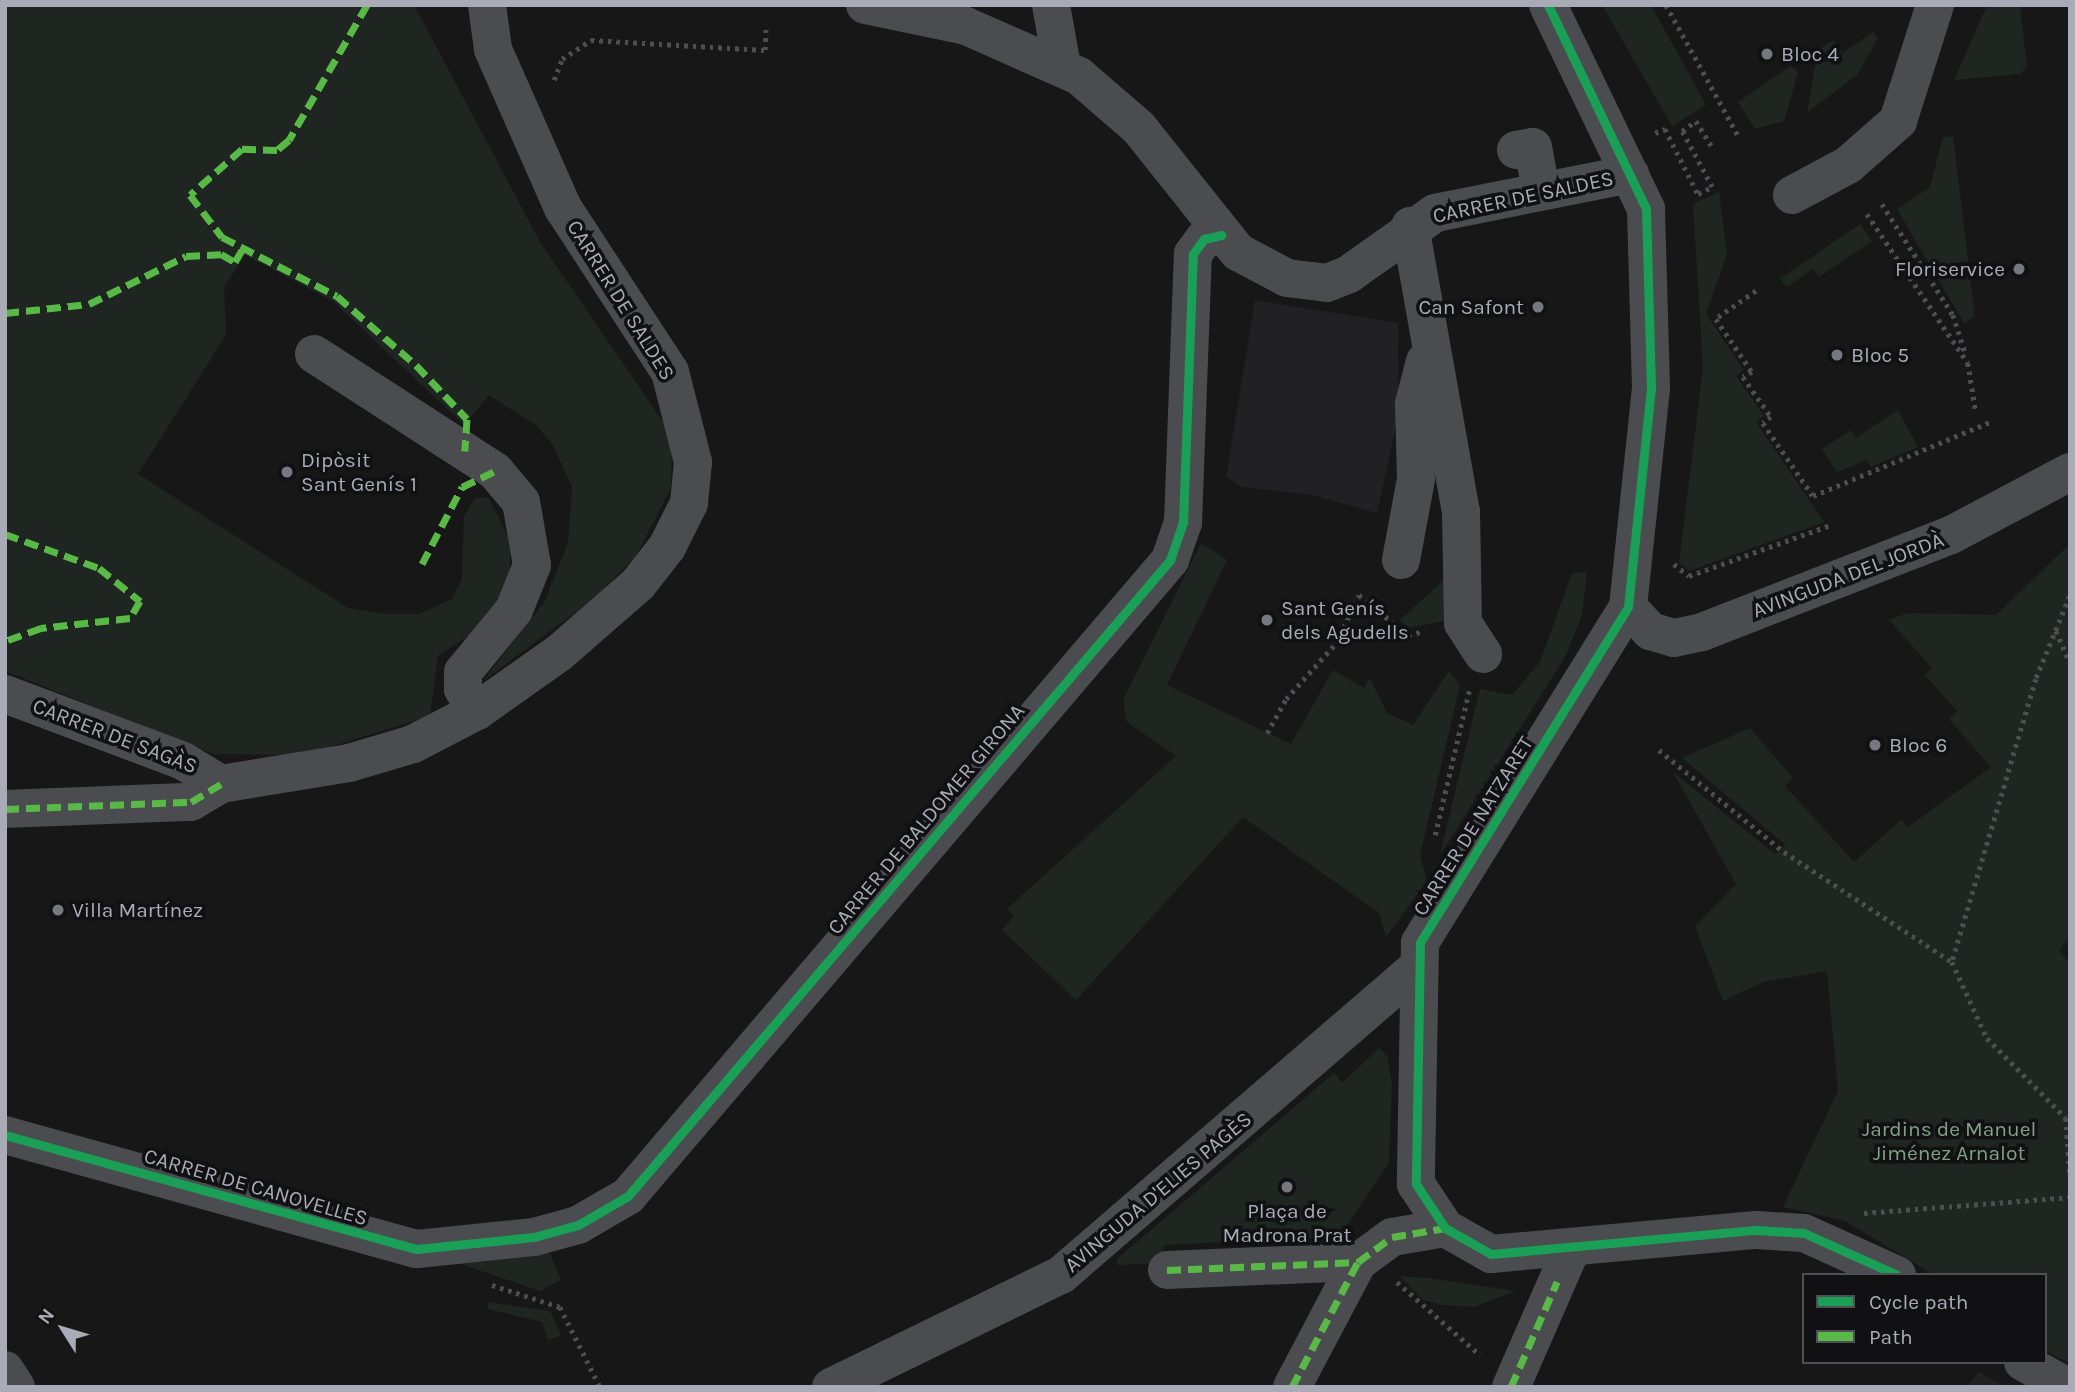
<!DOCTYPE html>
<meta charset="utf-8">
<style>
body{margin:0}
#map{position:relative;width:2075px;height:1392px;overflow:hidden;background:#171717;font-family:Karla,sans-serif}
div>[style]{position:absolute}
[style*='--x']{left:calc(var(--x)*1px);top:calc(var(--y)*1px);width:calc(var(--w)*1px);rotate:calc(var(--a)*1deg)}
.built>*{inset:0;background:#212123}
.green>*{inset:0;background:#1f2621}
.path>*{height:4.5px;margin-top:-2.25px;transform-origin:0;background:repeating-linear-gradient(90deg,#4d4e51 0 3.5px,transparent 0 8.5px)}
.minor>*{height:38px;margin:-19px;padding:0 19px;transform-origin:19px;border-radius:19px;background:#4b4c50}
.quiet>*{height:7px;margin-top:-3.5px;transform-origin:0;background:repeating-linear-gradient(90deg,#58b947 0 14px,transparent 0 21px)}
.cycleway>*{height:9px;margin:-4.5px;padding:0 4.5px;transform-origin:4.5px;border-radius:4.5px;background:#1a9f57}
.dots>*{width:19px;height:19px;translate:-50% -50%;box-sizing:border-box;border:4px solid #111113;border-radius:50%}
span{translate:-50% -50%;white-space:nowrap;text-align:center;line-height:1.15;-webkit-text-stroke:7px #111113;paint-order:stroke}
.poi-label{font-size:21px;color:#a9acb7}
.left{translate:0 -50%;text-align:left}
.right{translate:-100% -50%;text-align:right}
.street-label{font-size:21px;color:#a9acb7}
.park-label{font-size:21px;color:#81a186}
.frame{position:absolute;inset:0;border:7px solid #a9acb7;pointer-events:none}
.legend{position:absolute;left:1802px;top:1273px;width:245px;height:91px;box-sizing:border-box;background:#111113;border:2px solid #4e4f55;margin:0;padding:9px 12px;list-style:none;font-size:21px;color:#a9acb7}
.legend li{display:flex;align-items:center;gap:14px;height:35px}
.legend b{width:35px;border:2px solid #4e4f55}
.north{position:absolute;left:28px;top:1294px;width:70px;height:70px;-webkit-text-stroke:5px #111113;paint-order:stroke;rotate:307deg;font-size:19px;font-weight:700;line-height:28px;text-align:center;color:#a9acb7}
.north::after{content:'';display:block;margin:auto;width:24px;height:32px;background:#a9acb7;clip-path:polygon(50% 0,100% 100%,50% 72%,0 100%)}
</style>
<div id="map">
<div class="built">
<i style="clip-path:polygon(1255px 300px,1398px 323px,1399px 412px,1377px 513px,1312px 495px,1242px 487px,1226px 477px)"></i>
<i style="clip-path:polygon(1980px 1372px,2005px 1387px,1965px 1387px)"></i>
</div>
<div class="green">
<i style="clip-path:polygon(5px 5px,414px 5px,540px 242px,672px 435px,671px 488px,636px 556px,592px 600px,482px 682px,545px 601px,568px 543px,572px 487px,553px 445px,536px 425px,489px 395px,464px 425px,333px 301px,245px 255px,224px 287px,226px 335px,138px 474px,348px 608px,387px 614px,419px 614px,452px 599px,462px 579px,464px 516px,475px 498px,488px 497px,510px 540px,510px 588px,476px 631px,438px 656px,430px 716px,304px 755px,213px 754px,5px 671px)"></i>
<i style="clip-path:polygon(1602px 5px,1651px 5px,1706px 105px,1672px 126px)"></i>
<i style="clip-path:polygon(1987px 5px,2020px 5px,2027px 67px,2020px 74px,1954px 80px)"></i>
<i style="clip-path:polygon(1873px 32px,1878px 38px,1858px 74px,1807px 113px,1818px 50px,1833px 40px,1843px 53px)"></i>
<i style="clip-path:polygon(1790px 66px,1798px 72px,1784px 121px,1755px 129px,1738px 102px)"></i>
<i style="clip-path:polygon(1953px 136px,1975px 317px,1964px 323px,1897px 209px,1930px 187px,1943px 137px)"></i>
<i style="clip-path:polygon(1719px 192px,1727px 254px,1706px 314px,1744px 370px,1736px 376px,1764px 416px,1756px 422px,1824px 522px,1689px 571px,1679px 563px,1703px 368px,1693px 204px)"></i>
<i style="clip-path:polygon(1860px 224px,1872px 241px,1819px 277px,1813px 269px,1787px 287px,1780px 279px)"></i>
<i style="clip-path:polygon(1898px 410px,1918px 447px,1871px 467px,1867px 460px,1837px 472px,1822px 449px,1851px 430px,1856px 438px)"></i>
<i style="clip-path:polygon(1201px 543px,1227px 560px,1167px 685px,1291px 744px,1333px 670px,1364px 688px,1370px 678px,1387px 713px,1413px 725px,1449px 671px,1460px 685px,1420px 855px,1427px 881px,1386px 937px,1379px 913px,1243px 817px,1076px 1000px,1002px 930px,1014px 916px,1007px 909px,1176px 756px,1127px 722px,1123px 700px)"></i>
<i style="clip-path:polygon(2070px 544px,2070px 935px,2059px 951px,2070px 962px,2070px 1364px,2045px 1351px,2045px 1275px,1934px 1275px,1845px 1221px,1783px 1207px,1838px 1091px,1827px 971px,1763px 982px,1723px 1001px,1695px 926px,1736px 884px,1673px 772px,1775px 854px,1786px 845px,1682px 758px,1750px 728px,1793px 778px,1785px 786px,1854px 862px,1901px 820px,1908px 827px,1991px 767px,1949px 719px,1957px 711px,1925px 675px,1932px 668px,1889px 620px,1907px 613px,1996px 615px)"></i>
<i style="clip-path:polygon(1587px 572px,1582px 615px,1565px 657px,1440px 855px,1480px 689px,1512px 695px,1540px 662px,1572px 573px)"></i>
<i style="clip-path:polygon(1445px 579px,1444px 621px,1408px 628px,1400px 620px)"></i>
<i style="clip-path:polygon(1379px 1048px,1387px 1056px,1392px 1083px,1389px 1163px,1339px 1237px,1163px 1245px,1163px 1263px,1117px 1265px,1117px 1259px,1334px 1073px,1342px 1083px)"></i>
<i style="clip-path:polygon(546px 1245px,561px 1280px,540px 1291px,452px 1261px)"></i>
<i style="clip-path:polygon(1400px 1276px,1428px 1278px,1516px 1291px,1474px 1307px,1442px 1305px,1423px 1300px)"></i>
<i style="clip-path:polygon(487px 1302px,550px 1311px,561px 1335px,548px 1340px,542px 1322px,488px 1309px)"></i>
</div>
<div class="path">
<i style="--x:1666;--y:5;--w:151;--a:61.1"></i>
<i style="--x:554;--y:80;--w:22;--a:-69"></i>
<i style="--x:562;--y:59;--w:35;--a:-33"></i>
<i style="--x:591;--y:40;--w:174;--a:3.3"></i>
<i style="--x:765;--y:50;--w:23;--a:-88"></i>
<i style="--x:1655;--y:133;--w:11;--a:-22"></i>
<i style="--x:1665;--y:129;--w:73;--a:63.1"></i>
<i style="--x:1698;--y:194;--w:16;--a:-27"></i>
<i style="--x:1712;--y:187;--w:64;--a:-118.2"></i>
<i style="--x:1682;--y:131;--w:17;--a:-36"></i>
<i style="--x:1696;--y:121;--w:31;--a:58"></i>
<i style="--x:1882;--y:204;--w:132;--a:57.4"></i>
<i style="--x:1953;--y:315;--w:42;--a:72"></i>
<i style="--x:1867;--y:214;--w:180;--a:55.9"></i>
<i style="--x:1968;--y:363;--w:51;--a:80.9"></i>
<i style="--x:1756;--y:291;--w:49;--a:145"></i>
<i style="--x:1716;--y:319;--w:64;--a:55.8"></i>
<i style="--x:1752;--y:372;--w:10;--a:151"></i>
<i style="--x:1743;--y:377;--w:49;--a:55"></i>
<i style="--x:1771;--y:417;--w:10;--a:143"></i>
<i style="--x:1763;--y:423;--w:88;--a:55.6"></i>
<i style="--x:1813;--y:496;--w:192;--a:-22.7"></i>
<i style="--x:1674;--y:564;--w:19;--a:39"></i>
<i style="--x:1689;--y:576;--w:148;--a:-19.8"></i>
<i style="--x:2070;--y:596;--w:90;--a:112.3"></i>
<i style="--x:2036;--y:679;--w:295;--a:106.5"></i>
<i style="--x:1952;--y:962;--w:84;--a:65.3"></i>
<i style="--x:1987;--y:1038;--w:112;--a:45.4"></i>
<i style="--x:2066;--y:1118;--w:57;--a:86"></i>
<i style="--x:2056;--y:631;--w:34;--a:66"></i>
<i style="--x:1267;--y:733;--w:39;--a:-61"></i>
<i style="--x:1286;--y:699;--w:75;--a:-48.2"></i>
<i style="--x:1336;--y:643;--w:53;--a:-64.4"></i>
<i style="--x:1359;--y:595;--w:63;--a:39.2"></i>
<i style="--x:1408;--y:635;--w:17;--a:-13"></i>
<i style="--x:1659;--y:750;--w:161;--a:39.2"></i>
<i style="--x:1784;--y:852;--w:201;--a:33.2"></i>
<i style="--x:1435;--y:835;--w:148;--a:-76.7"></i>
<i style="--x:1864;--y:1213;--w:207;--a:-4.4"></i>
<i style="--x:1397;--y:1282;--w:111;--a:41.3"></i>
<i style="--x:492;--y:1285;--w:71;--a:17.9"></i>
<i style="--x:560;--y:1307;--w:89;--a:63.4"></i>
</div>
<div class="minor">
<i style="--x:865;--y:5;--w:103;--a:11.7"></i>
<i style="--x:966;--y:26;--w:124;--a:23.9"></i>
<i style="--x:1079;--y:76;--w:79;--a:40.9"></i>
<i style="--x:1139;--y:128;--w:159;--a:51.4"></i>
<i style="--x:1238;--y:252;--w:55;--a:28"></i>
<i style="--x:1287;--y:278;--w:40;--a:7.1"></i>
<i style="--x:1327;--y:283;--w:24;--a:-22"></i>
<i style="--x:1349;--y:274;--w:105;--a:-35.3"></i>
<i style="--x:1435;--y:213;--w:199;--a:-11.3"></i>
<i style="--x:1051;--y:5;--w:63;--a:79.9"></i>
<i style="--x:1548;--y:5;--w:226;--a:64.3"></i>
<i style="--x:1646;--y:209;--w:179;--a:88.4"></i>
<i style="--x:1651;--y:388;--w:220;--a:96"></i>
<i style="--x:1628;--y:607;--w:395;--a:121.8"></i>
<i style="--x:1420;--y:943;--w:241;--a:91"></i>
<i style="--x:1416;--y:1184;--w:53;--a:56.6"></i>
<i style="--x:1445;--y:1228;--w:53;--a:29.5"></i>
<i style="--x:1491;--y:1254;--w:266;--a:-5.2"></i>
<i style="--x:1756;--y:1230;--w:48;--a:3.6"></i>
<i style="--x:1804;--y:1233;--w:102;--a:24.3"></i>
<i style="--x:1516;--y:150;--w:17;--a:-10"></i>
<i style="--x:1533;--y:147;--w:45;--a:79.7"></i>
<i style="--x:1792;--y:195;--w:64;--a:-28.2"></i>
<i style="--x:1848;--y:165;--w:67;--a:-41.3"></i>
<i style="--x:1898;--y:121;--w:122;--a:-72.3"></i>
<i style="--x:1410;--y:226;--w:290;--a:79.9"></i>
<i style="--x:1461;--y:511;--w:112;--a:89"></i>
<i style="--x:1463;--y:623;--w:37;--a:57"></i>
<i style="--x:314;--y:354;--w:216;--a:32.9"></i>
<i style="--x:495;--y:471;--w:40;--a:50"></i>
<i style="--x:521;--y:502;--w:64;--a:80.1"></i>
<i style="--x:532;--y:565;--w:48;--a:111.8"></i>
<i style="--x:514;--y:610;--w:80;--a:129.4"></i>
<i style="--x:463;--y:672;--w:17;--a:90"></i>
<i style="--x:463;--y:689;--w:26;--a:58"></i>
<i style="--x:1401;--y:560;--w:82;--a:-79.5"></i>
<i style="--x:1416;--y:479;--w:75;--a:-91.5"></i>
<i style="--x:1414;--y:404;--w:44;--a:-75.7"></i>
<i style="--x:1628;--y:607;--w:33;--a:47"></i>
<i style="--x:1650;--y:631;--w:25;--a:16"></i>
<i style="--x:1674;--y:638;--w:29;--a:-12"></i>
<i style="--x:1702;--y:632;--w:267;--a:-21.3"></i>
<i style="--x:1951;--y:535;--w:135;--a:-27.9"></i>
<i style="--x:5;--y:694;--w:190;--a:20.6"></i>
<i style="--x:183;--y:761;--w:44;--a:31.2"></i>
<i style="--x:5;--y:809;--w:186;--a:-2.2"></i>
<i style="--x:191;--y:802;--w:35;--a:-31"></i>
<i style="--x:221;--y:784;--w:130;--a:-9.3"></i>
<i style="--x:349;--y:763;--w:67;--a:-16.5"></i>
<i style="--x:413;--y:744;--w:72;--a:-27.3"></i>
<i style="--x:477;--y:711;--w:100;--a:-35.3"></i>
<i style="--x:559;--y:653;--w:105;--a:-41.1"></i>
<i style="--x:638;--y:584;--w:47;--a:-51.9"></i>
<i style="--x:667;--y:547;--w:49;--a:-63.4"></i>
<i style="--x:689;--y:503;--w:41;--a:-84.4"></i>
<i style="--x:693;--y:462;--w:93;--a:-104.3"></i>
<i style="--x:670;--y:372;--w:196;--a:-123.1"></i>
<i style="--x:563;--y:208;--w:174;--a:-113.8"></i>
<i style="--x:493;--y:49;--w:44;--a:-97.8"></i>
<i style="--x:5;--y:1135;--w:427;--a:15.5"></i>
<i style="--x:417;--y:1249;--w:118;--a:-5.9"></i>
<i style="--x:534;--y:1237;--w:46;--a:-15.3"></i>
<i style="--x:578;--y:1225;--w:58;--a:-30.1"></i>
<i style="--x:628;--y:1196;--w:836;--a:-49.56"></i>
<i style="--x:1170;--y:560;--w:39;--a:-71"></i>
<i style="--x:1183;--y:523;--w:269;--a:-87.9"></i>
<i style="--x:1193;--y:254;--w:19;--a:-54"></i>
<i style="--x:1204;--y:239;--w:18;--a:-13"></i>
<i style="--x:1167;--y:1270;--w:191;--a:-2.4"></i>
<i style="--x:1358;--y:1262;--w:42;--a:-36.3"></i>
<i style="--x:1392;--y:1237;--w:54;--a:-9.6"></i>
<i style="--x:2023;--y:1362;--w:51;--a:29.1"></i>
<i style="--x:5;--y:1370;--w:20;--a:57"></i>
<i style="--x:831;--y:1387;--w:256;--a:-26"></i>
<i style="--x:1061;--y:1275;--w:469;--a:-40.8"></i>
<i style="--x:1292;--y:1387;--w:141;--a:-62.2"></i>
<i style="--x:1511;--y:1387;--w:147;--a:-66.4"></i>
</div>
<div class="quiet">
<i style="--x:367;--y:5;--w:156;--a:120"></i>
<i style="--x:289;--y:140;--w:16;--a:140"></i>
<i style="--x:277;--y:150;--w:35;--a:-178"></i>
<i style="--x:242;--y:149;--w:69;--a:138.5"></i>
<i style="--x:190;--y:195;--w:53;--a:52.7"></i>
<i style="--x:222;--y:237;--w:129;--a:27.2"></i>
<i style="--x:337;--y:296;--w:105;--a:41.1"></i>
<i style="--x:416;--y:365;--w:74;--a:46.6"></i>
<i style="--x:467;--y:419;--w:32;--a:94"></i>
<i style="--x:5;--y:313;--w:84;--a:-6.1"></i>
<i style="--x:89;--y:304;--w:108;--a:-26.3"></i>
<i style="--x:186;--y:256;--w:35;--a:-3"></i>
<i style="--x:221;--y:254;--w:16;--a:30"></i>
<i style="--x:235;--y:262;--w:16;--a:-60"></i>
<i style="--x:5;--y:534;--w:100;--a:19.9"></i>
<i style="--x:99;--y:568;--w:53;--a:38.8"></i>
<i style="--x:140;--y:601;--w:20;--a:120"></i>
<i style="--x:130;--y:618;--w:90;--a:173.6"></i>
<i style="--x:41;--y:628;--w:38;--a:160"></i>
<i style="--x:422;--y:564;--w:87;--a:-62.5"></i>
<i style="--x:462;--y:487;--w:37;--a:-26"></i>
<i style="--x:5;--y:809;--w:186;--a:-2.2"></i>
<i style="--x:191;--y:802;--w:35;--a:-31"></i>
<i style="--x:1167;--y:1270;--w:191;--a:-2.4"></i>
<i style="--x:1358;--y:1262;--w:42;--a:-36.3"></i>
<i style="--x:1392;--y:1237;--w:54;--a:-9.6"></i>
<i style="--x:1292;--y:1387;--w:141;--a:-62.2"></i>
<i style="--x:1511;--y:1387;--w:115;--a:-66.3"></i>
</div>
<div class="cycleway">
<i style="--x:1548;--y:5;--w:226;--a:64.3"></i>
<i style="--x:1646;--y:209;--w:179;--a:88.4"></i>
<i style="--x:1651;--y:388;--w:220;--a:96"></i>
<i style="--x:1628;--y:607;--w:395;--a:121.8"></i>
<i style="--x:1420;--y:943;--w:241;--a:91"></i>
<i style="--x:1416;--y:1184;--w:53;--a:56.6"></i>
<i style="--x:1445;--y:1228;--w:53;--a:29.5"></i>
<i style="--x:1491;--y:1254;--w:266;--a:-5.2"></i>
<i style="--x:1756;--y:1230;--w:48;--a:3.6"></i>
<i style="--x:1804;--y:1233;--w:102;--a:24.3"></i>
<i style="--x:5;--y:1135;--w:427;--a:15.5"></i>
<i style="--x:417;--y:1249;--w:118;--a:-5.9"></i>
<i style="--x:534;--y:1237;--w:46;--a:-15.3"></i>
<i style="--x:578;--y:1225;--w:58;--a:-30.1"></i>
<i style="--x:628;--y:1196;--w:836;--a:-49.56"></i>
<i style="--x:1170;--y:560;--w:39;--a:-71"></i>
<i style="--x:1183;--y:523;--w:269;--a:-87.9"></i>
<i style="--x:1193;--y:254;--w:19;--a:-54"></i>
<i style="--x:1204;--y:239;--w:18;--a:-13"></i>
</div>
<div class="dots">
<i style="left:1767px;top:54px;background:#76787f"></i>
<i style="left:2019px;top:269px;background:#76787f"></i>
<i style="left:1538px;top:307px;background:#76787f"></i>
<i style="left:1837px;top:355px;background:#76787f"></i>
<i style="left:287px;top:472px;background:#76787f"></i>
<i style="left:1267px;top:620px;background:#76787f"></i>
<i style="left:1875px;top:745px;background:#76787f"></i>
<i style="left:58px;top:910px;background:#76787f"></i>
<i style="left:1287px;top:1187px;background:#76787f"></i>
</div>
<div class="poi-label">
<span class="left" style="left:1781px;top:54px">Bloc 4</span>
<span class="right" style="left:2005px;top:269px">Floriservice</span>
<span class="right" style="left:1524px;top:307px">Can Safont</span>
<span class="left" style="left:1851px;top:355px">Bloc 5</span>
<span class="left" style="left:301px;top:472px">Dipòsit<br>Sant Genís 1</span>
<span class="left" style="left:1281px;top:620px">Sant Genís<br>dels Agudells</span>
<span class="left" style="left:1889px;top:745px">Bloc 6</span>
<span class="left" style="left:72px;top:910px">Villa Martínez</span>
<span style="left:1287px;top:1223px">Plaça de<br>Madrona Prat</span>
</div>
<div class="street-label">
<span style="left:1523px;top:197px;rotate:-12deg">CARRER DE SALDES</span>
<span style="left:621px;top:300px;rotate:58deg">CARRER DE SALDES</span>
<span style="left:1848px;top:575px;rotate:-21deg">AVINGUDA DEL JORDÀ</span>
<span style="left:115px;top:736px;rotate:21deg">CARRER DE SAGÀS</span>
<span style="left:926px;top:819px;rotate:-50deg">CARRER DE BALDOMER GIRONA</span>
<span style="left:1473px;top:826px;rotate:-58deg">CARRER DE NATZARET</span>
<span style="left:256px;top:1187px;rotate:16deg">CARRER DE CANOVELLES</span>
<span style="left:1158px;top:1192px;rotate:-40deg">AVINGUDA D'ELIES PAGÈS</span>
</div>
<div class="park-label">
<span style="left:1949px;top:1141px">Jardins de Manuel<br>Jiménez Arnalot</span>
</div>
<div class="frame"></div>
<ul class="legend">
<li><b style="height:9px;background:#1a9f57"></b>Cycle path</li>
<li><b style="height:9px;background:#58b947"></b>Path</li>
</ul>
<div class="north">N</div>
</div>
